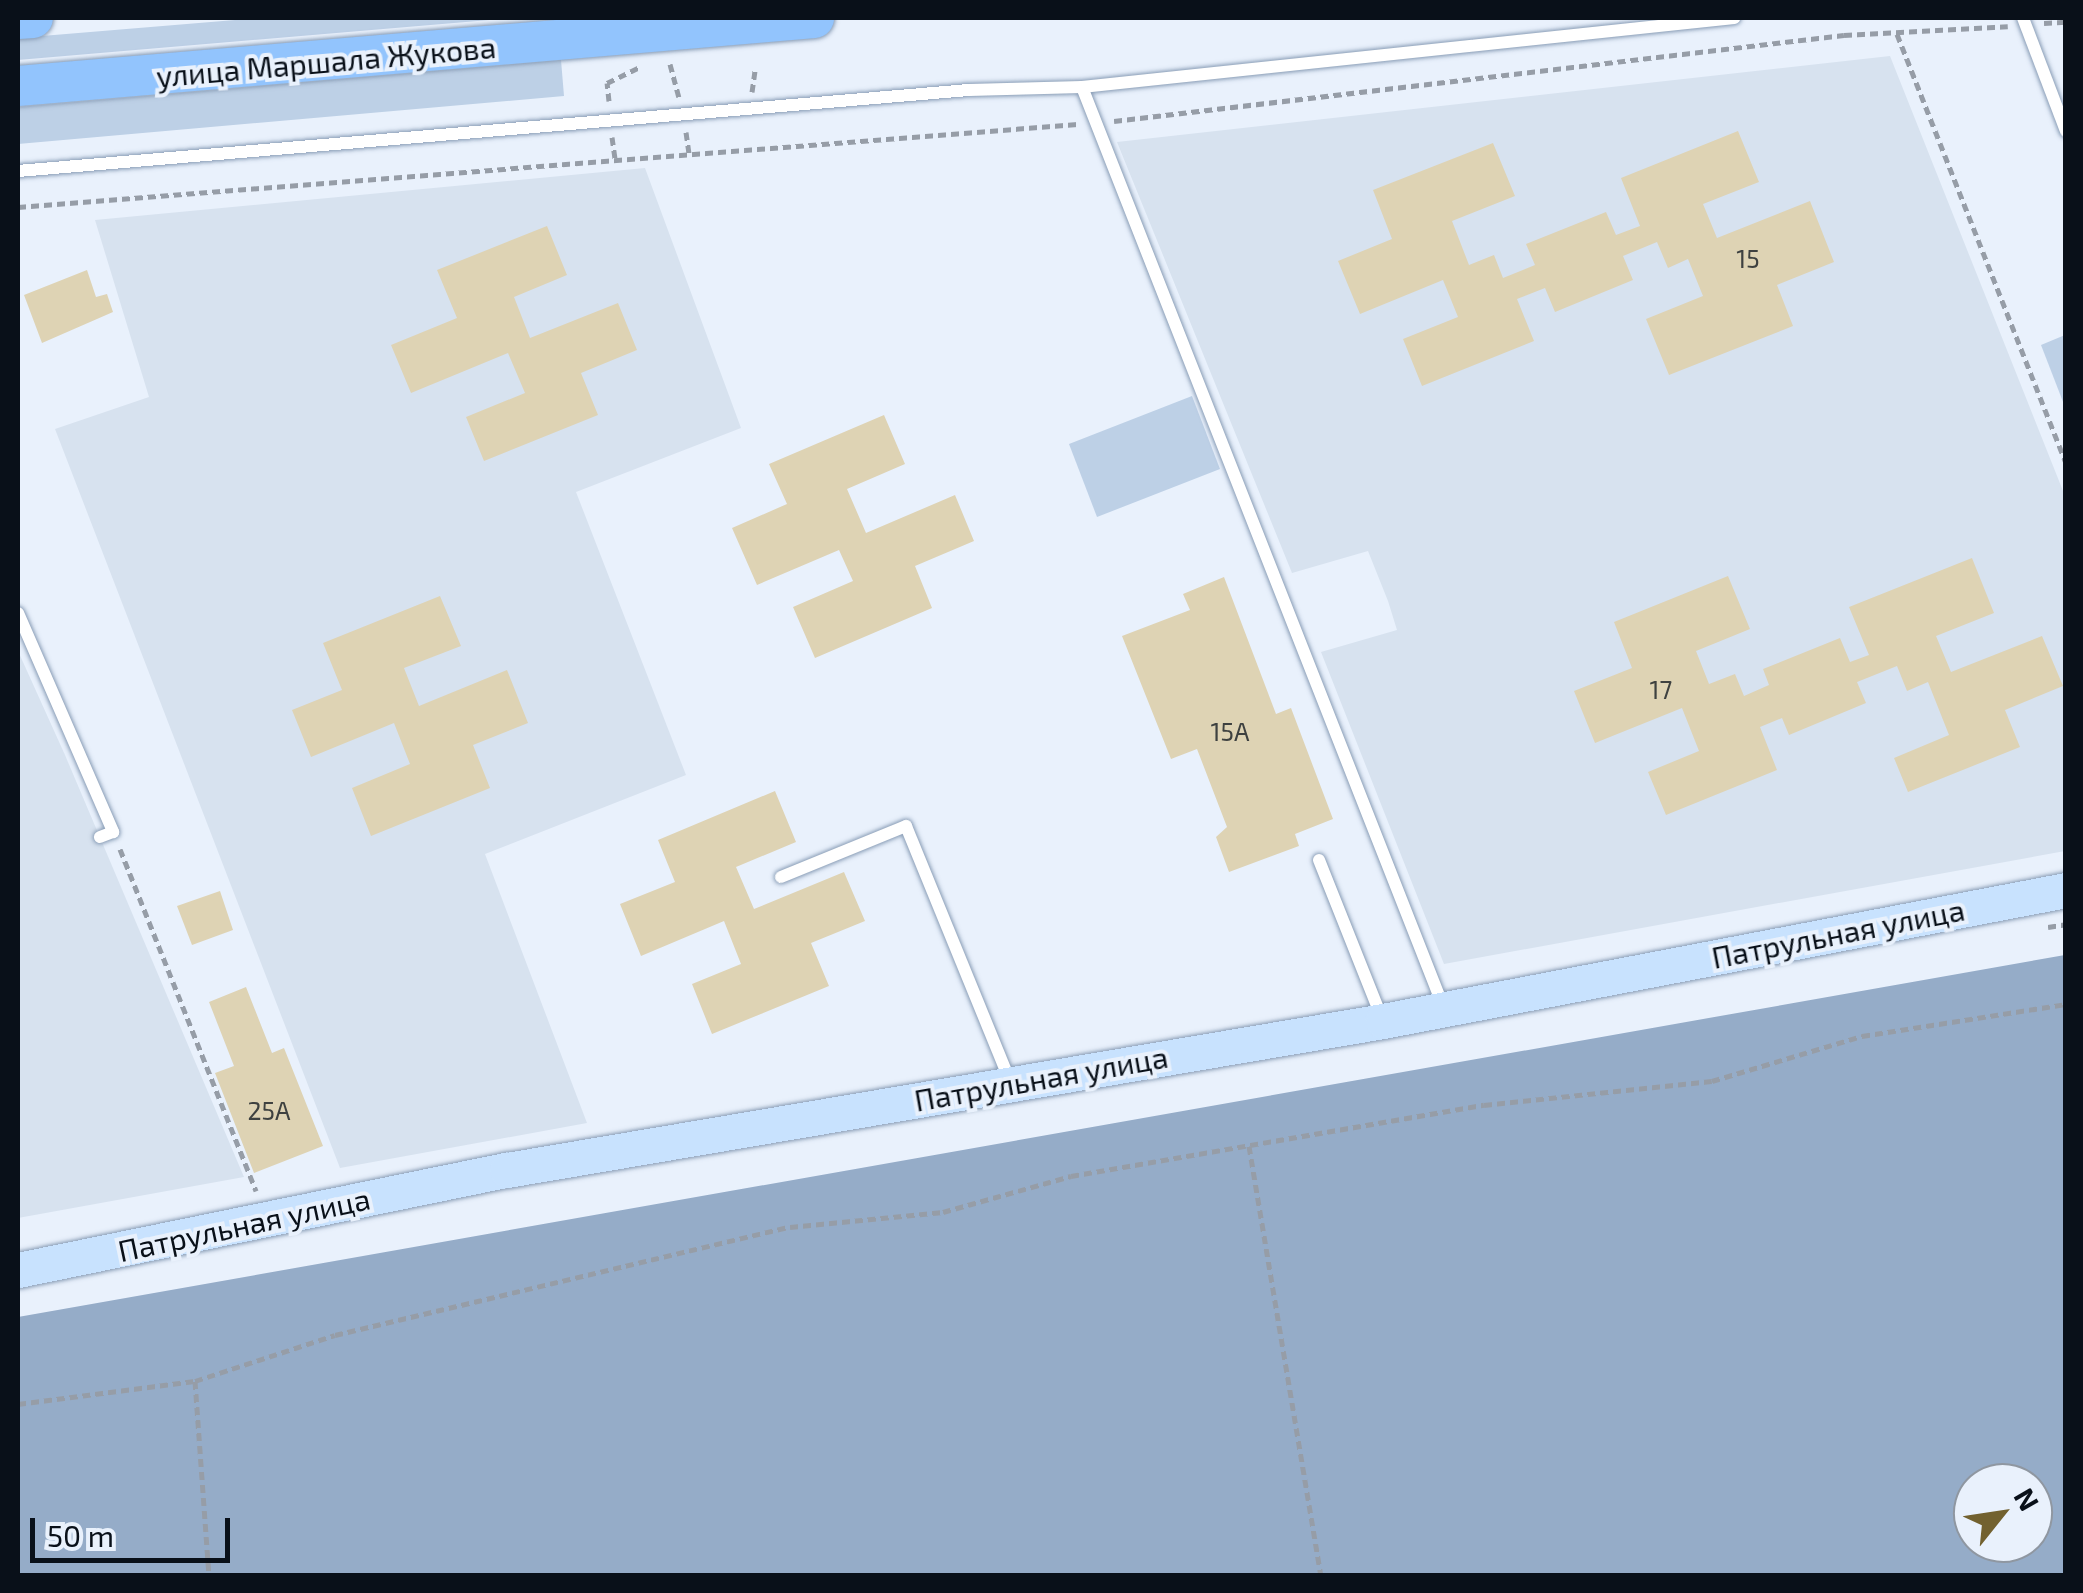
<!DOCTYPE html>
<meta charset="utf-8">
<style>
body{margin:0}
#map{position:relative;width:2083px;height:1593px;overflow:hidden;background:#e9f1fc;font-family:"Exo 2",sans-serif}
div>[style]{position:absolute}
[style*='--x']{left:calc(var(--x)*1px);top:calc(var(--y)*1px);width:calc(var(--w)*1px);rotate:calc(var(--a)*1deg)}
.built>*{inset:0;background:#d7e2ef}
.green>*{inset:0;background:#bdd0e6}
.forest>*{inset:0;background:#95acc8}
.building>*{inset:0;background:#ded3b4}
.path>*{height:5px;margin-top:-2.5px;transform-origin:0;background:repeating-linear-gradient(90deg,#969da7 0 8px,transparent 0 13px)}
.roads{filter:drop-shadow(0 0 2px #899db6) drop-shadow(0 0 2px #899db6)}
.lane>*{height:12px;margin:-6px;padding:0 6px;transform-origin:6px;border-radius:6px;background:#fff}
.secondary>*{height:35px;margin:-17.5px;padding:0 17.5px;transform-origin:17.5px;border-radius:17.5px;background:#c8e2fe}
.primary>*{height:40px;margin:-20px;padding:0 20px;transform-origin:20px;border-radius:20px;background:#92c4fd}
span{translate:-50% -50%;white-space:nowrap;text-align:center;line-height:1.15;-webkit-text-stroke:8px #e9f1fc;paint-order:stroke}
.number-label{font-size:25px;color:#3e4140}
.number-label span{-webkit-text-stroke-width:0}
.street-label{font-size:30px;color:#091019}
.frame{position:absolute;inset:0;border:20px solid #091019;pointer-events:none}
.north{position:absolute;left:1953px;top:1463px;width:100px;height:100px;box-sizing:border-box;background:#e9f1fc;border:2px solid #8f97a1;border-radius:50%;rotate:60deg;font-size:28px;font-weight:700;line-height:40px;text-align:center;color:#091019}
.north::after{content:'';display:block;margin:auto;width:35px;height:45px;background:#72612f;clip-path:polygon(50% 0,100% 100%,50% 72%,0 100%)}
.scale{position:absolute;left:30px;top:1518px;width:200px;height:45px;box-sizing:border-box;border:5px solid #091019;border-top:0;padding-left:12px;font-size:30px;line-height:35px;white-space:nowrap;color:#091019;-webkit-text-stroke:8px #e9f1fc;paint-order:stroke}
</style>
<div id="map">
<div class="built">
<i style="clip-path:polygon(1890px 56px,2065px 496px,2065px 851px,1444px 964px,1321px 652px,1397px 630px,1388px 601px,1368px 551px,1292px 573px,1117px 142px)"></i>
<i style="clip-path:polygon(645px 168px,741px 428px,576px 492px,686px 775px,485px 854px,587px 1123px,340px 1168px,55px 429px,149px 397px,95px 220px)"></i>
<i style="clip-path:polygon(18px 651px,65px 755px,244px 1177px,18px 1218px)"></i>
</div>
<div class="green">
<i style="clip-path:polygon(258px 18px,513px 18px,18px 60px,18px 38px)"></i>
<i style="clip-path:polygon(561px 60px,564px 96px,18px 144px,18px 107px)"></i>
<i style="clip-path:polygon(2065px 335px,2065px 407px,2041px 345px)"></i>
<i style="clip-path:polygon(1192px 396px,1220px 469px,1097px 517px,1069px 444px)"></i>
</div>
<div class="forest">
<i style="clip-path:polygon(evenodd,2065px 955px,2065px 1575px,18px 1575px,18px 1317px,2065px 955px,1973px 1483px,2033px 1483px,2033px 1543px,1973px 1543px,1973px 1483px)"></i>
</div>
<div class="building">
<i style="clip-path:polygon(1738px 131px,1759px 182px,1703px 204px,1717px 238px,1810px 201px,1834px 262px,1777px 285px,1793px 326px,1669px 375px,1646px 319px,1703px 296px,1688px 259px,1668px 268px,1657px 242px,1623px 256px,1633px 280px,1555px 312px,1545px 288px,1517px 299px,1534px 341px,1422px 386px,1403px 339px,1458px 317px,1443px 280px,1360px 314px,1338px 261px,1392px 239px,1373px 190px,1493px 143px,1515px 196px,1452px 221px,1469px 265px,1494px 255px,1503px 278px,1535px 265px,1526px 244px,1606px 212px,1616px 235px,1640px 226px,1621px 178px)"></i>
<i style="clip-path:polygon(547px 226px,567px 275px,514px 297px,530px 338px,618px 303px,637px 350px,581px 373px,598px 415px,484px 461px,466px 417px,525px 393px,508px 353px,411px 393px,391px 345px,457px 318px,437px 270px)"></i>
<i style="clip-path:polygon(87px 270px,96px 297px,107px 294px,113px 312px,42px 343px,24px 295px)"></i>
<i style="clip-path:polygon(884px 415px,905px 464px,847px 489px,866px 533px,955px 495px,974px 541px,915px 566px,932px 608px,815px 658px,793px 607px,853px 581px,839px 550px,757px 585px,732px 528px,787px 504px,769px 464px)"></i>
<i style="clip-path:polygon(1972px 558px,1994px 613px,1936px 636px,1951px 672px,2042px 636px,2063px 686px,2005px 710px,2020px 747px,1908px 792px,1894px 758px,1949px 735px,1928px 682px,1907px 691px,1897px 666px,1857px 682px,1866px 703px,1789px 735px,1782px 718px,1760px 727px,1777px 770px,1666px 815px,1648px 772px,1699px 751px,1682px 708px,1595px 743px,1574px 691px,1632px 668px,1614px 622px,1728px 576px,1750px 629px,1696px 651px,1709px 684px,1735px 674px,1744px 696px,1769px 685px,1763px 669px,1840px 638px,1850px 662px,1869px 655px,1849px 607px)"></i>
<i style="clip-path:polygon(1224px 577px,1276px 714px,1291px 708px,1333px 819px,1295px 834px,1299px 846px,1229px 872px,1216px 837px,1227px 827px,1197px 749px,1171px 759px,1122px 636px,1190px 610px,1183px 594px)"></i>
<i style="clip-path:polygon(440px 596px,461px 646px,404px 668px,419px 706px,507px 670px,528px 723px,473px 745px,490px 788px,371px 836px,352px 788px,410px 764px,394px 723px,311px 757px,292px 710px,342px 690px,323px 643px)"></i>
<i style="clip-path:polygon(775px 791px,796px 842px,736px 867px,754px 909px,844px 872px,865px 921px,811px 943px,829px 986px,712px 1034px,692px 984px,741px 964px,724px 921px,641px 956px,620px 904px,675px 882px,658px 840px)"></i>
<i style="clip-path:polygon(220px 891px,233px 930px,192px 945px,177px 906px)"></i>
<i style="clip-path:polygon(246px 987px,272px 1053px,284px 1048px,323px 1146px,254px 1173px,215px 1073px,234px 1066px,209px 1002px)"></i>
</div>
<div class="path">
<i style="--x:2044;--y:23;--w:22;--a:-3"></i>
<i style="--x:1897;--y:34;--w:461;--a:68.5"></i>
<i style="--x:670;--y:64;--w:34;--a:75"></i>
<i style="--x:752;--y:92;--w:22;--a:-82"></i>
<i style="--x:609;--y:101;--w:18;--a:-96"></i>
<i style="--x:607;--y:83;--w:37;--a:-26"></i>
<i style="--x:1114;--y:121;--w:735;--a:-6.72"></i>
<i style="--x:1844;--y:35;--w:164;--a:-3.1"></i>
<i style="--x:686;--y:132;--w:21;--a:82"></i>
<i style="--x:612;--y:137;--w:22;--a:82"></i>
<i style="--x:18;--y:207;--w:1063;--a:-4.48"></i>
<i style="--x:120;--y:849;--w:368;--a:68.3"></i>
<i style="--x:2048;--y:927;--w:18;--a:-9"></i>
<i style="--x:1249;--y:1146;--w:436;--a:80.5"></i>
<i style="--x:195;--y:1381;--w:196;--a:85.9"></i>
<i style="--x:18;--y:1404;--w:178;--a:-7.4"></i>
<i style="--x:195;--y:1381;--w:147;--a:-18.2"></i>
<i style="--x:335;--y:1335;--w:468;--a:-13.4"></i>
<i style="--x:790;--y:1227;--w:154;--a:-5.6"></i>
<i style="--x:943;--y:1212;--w:133;--a:-15.7"></i>
<i style="--x:1071;--y:1176;--w:419;--a:-9.8"></i>
<i style="--x:1484;--y:1105;--w:229;--a:-6"></i>
<i style="--x:1712;--y:1081;--w:157;--a:-16.7"></i>
<i style="--x:1862;--y:1036;--w:206;--a:-8.9"></i>
</div>
<div class="roads">
<div class="lane">
<i style="--x:2023;--y:18;--w:121;--a:69.2"></i>
<i style="--x:1082;--y:87;--w:987;--a:68.55"></i>
<i style="--x:18;--y:171;--w:954;--a:-4.87"></i>
<i style="--x:969;--y:90;--w:113;--a:-1.5"></i>
<i style="--x:1082;--y:87;--w:656;--a:-6.04"></i>
<i style="--x:18;--y:613;--w:239;--a:66.5"></i>
<i style="--x:113;--y:832;--w:14;--a:159"></i>
<i style="--x:1319;--y:860;--w:170;--a:68.3"></i>
<i style="--x:781;--y:877;--w:135;--a:-22.2"></i>
<i style="--x:906;--y:826;--w:275;--a:67.8"></i>
</div>
<div class="secondary">
<i style="--x:18;--y:1270;--w:499;--a:-11.6"></i>
<i style="--x:507;--y:1170;--w:889;--a:-9.65"></i>
<i style="--x:1383;--y:1021;--w:695;--a:-10.86"></i>
</div>
<div class="primary">
<i style="--x:18;--y:19;--w:15;--a:-4"></i>
<i style="--x:18;--y:86;--w:799;--a:-4.88"></i>
</div>
</div>
<div class="number-label">
<span style="left:1748px;top:258px">15</span>
<span style="left:1661px;top:689px">17</span>
<span style="left:1230px;top:731px">15А</span>
<span style="left:269px;top:1110px">25А</span>
</div>
<div class="street-label">
<span style="left:326px;top:61px;rotate:-5deg">улица Маршала Жукова</span>
<span style="left:1838px;top:933px;rotate:-11deg">Патрульная улица</span>
<span style="left:1041px;top:1078px;rotate:-10deg">Патрульная улица</span>
<span style="left:244px;top:1224px;rotate:-12deg">Патрульная улица</span>
</div>
<div class="frame"></div>
<div class="north">N</div>
<div class="scale">50 m</div>
</div>
